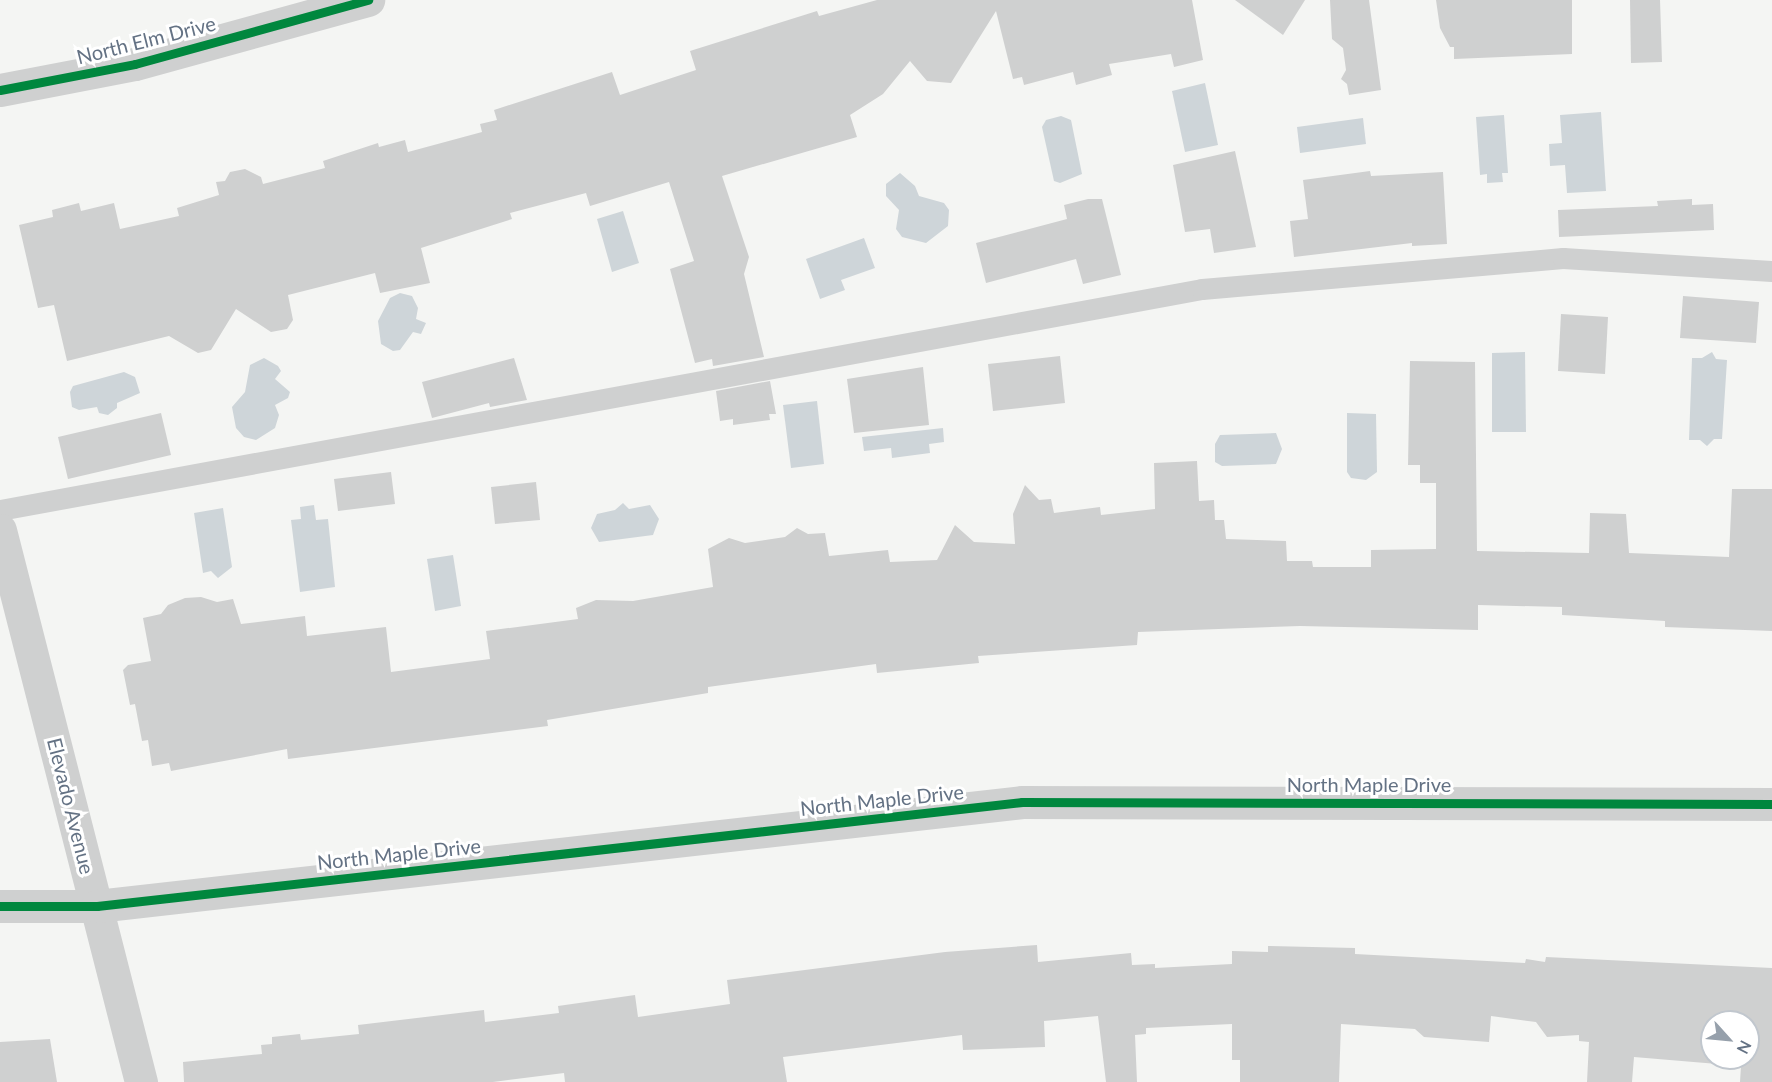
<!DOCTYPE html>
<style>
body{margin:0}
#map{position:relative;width:1772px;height:1082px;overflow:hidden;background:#f4f5f3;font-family:Lato,sans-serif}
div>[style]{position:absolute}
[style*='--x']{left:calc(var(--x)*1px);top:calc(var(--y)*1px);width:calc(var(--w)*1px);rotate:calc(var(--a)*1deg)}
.water>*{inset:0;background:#ced5d9}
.building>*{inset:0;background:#cfd0d0}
.lane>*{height:21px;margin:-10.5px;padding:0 10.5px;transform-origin:10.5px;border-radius:10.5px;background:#cfd0d0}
.street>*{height:33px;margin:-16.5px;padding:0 16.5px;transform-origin:16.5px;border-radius:16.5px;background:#cfd0d0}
.cycleway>*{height:9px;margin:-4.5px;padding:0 4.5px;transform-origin:4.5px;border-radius:4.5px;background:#00873e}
span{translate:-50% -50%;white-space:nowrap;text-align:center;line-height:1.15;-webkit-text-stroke:6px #fff;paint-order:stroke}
.street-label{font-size:20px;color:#647284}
.north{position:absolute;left:1700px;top:1010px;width:60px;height:60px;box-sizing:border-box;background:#fff;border:2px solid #c1c7ce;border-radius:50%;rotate:117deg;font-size:16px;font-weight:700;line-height:24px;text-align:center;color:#647284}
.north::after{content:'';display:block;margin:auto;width:21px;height:27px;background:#96a0ab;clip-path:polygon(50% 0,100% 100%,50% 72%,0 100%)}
</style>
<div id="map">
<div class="water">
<i style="clip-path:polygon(1205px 83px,1218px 145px,1185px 152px,1172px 91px)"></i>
<i style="clip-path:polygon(1601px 112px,1606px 191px,1567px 193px,1565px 165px,1550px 166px,1549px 144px,1562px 143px,1560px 115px)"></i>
<i style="clip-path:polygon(1504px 115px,1508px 173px,1502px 173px,1503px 182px,1487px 183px,1487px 174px,1480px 175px,1476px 117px)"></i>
<i style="clip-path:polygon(1061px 116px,1071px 120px,1082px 174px,1060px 183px,1054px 181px,1042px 127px,1046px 120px)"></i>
<i style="clip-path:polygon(1363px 118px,1366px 144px,1300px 153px,1297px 127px)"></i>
<i style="clip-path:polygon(900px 173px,915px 186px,919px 196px,944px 203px,949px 210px,948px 226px,926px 243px,902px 237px,896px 229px,899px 210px,886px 196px,886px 184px)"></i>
<i style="clip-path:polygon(623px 211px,639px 263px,612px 272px,597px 219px)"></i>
<i style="clip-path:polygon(864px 238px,875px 268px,841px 280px,845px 290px,820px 299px,806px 259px)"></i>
<i style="clip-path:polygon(400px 293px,412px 296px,418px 308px,416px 319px,426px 323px,421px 334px,413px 332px,400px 350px,393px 351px,381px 344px,378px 321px,390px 298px)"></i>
<i style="clip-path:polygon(1525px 352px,1526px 432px,1492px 432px,1492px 353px)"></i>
<i style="clip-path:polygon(1712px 352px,1716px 359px,1727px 360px,1722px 439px,1714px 439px,1707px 446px,1700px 440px,1689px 440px,1692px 358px,1702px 358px)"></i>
<i style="clip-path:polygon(264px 358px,278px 366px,281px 371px,275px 379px,290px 392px,288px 398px,275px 405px,279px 415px,275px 428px,256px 440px,244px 437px,236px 428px,232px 407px,245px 392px,250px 365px)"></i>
<i style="clip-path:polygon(124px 372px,135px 377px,140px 393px,117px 403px,117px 408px,108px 415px,99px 413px,97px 407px,79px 410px,72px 407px,70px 392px,73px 386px)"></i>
<i style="clip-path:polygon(817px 401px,824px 464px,791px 468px,783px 405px)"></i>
<i style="clip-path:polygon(1347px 413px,1376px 414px,1377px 472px,1366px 480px,1351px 478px,1347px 472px)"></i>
<i style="clip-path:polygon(943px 428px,944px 442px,929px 444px,930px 453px,892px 458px,891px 448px,864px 451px,862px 437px)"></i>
<i style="clip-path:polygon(1276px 433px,1282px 449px,1276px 464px,1222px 466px,1215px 462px,1215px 444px,1220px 435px)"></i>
<i style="clip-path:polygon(623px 503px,629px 509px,650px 505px,659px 519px,653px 535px,599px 542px,591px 528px,597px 514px,615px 510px)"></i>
<i style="clip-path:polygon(314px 505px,316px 520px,328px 519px,335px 587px,300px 592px,291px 520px,301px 519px,300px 507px)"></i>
<i style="clip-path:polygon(223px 508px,232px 567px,218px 578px,211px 571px,203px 573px,194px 513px)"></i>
<i style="clip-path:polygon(453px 555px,461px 606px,435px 611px,427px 559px)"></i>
</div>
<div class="building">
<i style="clip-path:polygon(877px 0,1192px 0,1203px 60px,1174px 67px,1171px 54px,1109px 64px,1112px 75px,1076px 85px,1073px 72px,1024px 85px,1022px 77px,1013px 79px,996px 11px,951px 83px,927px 81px,910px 61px,883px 94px,850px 115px,857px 137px,722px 176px,749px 257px,744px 274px,764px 357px,713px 366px,712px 359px,695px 363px,670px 269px,694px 261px,669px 182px,590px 206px,586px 193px,510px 213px,512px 219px,421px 248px,430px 283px,380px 293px,375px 273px,288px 295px,293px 320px,287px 329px,271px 332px,236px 309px,211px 350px,198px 353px,169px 336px,67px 361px,54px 305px,38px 308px,19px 225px,53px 217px,52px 210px,79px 203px,81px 211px,114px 203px,120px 229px,179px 216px,177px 208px,219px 195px,216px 182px,225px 181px,230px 172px,245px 169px,261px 177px,263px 184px,325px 168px,323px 161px,378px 143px,379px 147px,405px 140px,408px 152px,482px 132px,480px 124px,497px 120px,494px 110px,612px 72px,620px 95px,696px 70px,690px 51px,817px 11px,819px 16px)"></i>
<i style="clip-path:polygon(1235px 0,1305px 0,1283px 35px)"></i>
<i style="clip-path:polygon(1330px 0,1369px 0,1381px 90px,1349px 95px,1347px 84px,1341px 79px,1346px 70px,1343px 48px,1332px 39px)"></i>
<i style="clip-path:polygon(1436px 0,1572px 0,1572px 54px,1454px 59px,1454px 47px,1450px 47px,1440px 28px)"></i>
<i style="clip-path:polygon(1630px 0,1660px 0,1662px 62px,1631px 63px)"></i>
<i style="clip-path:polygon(1235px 151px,1256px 247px,1214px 253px,1210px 229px,1185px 232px,1173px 165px)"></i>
<i style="clip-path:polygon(1370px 171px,1371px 176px,1443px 172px,1447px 244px,1412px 246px,1412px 243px,1294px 257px,1290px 221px,1308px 219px,1303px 180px)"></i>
<i style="clip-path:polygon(1088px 199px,1102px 199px,1121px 275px,1083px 284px,1076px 259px,986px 283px,976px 243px,1067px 219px,1064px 205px)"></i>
<i style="clip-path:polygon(1692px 199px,1692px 205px,1713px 204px,1714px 230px,1559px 237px,1558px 210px,1658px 206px,1657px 201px)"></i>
<i style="clip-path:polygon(1683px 296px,1759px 302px,1756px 343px,1680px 338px)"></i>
<i style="clip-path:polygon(1561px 314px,1608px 317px,1605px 374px,1558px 371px)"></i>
<i style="clip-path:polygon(1060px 356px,1065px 403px,993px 411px,988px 364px)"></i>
<i style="clip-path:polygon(514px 358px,527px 400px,490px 407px,489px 403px,432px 418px,422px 382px)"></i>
<i style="clip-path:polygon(1410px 361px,1475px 362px,1477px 551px,1589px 553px,1590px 513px,1626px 514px,1629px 553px,1729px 557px,1732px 489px,1772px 489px,1772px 631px,1665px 627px,1665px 621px,1562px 615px,1562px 607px,1478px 605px,1478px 630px,1300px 626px,1138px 632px,1137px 645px,978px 656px,979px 663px,877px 673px,876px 664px,708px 687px,708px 693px,547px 720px,548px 726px,288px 759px,287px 749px,171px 771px,169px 763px,152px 766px,148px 740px,142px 741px,135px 704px,130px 705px,123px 670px,128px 665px,151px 661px,143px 618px,161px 614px,168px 605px,185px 598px,201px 597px,217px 602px,233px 599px,241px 624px,305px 616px,307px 636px,386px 627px,391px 672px,490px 659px,486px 631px,578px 619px,576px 608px,596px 600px,633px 601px,713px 587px,708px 549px,729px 538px,745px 543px,785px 537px,797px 528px,808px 534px,825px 533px,829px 556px,888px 550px,890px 562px,937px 560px,955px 525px,974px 542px,1015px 544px,1013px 514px,1025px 485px,1039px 500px,1051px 499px,1054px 513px,1100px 507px,1101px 515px,1155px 509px,1154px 463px,1197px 461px,1199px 501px,1214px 500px,1215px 520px,1224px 520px,1226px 539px,1286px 541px,1287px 561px,1312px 561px,1313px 567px,1371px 567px,1371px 550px,1436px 549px,1436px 483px,1420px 483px,1420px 465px,1408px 465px)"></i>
<i style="clip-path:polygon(923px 367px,929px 425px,854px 433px,847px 379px)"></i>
<i style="clip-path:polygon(770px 381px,776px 414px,769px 414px,770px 420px,733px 425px,733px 419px,720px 421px,716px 391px)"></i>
<i style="clip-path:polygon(161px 413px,171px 455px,68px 479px,58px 437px)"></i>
<i style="clip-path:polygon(391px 472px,395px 504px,338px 511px,334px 479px)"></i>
<i style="clip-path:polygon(536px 482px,540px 520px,495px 524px,491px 487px)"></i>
<i style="clip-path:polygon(evenodd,1037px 945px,1038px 962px,1131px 953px,1132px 965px,1155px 964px,1155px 968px,1232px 964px,1232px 951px,1268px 952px,1268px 946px,1355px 948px,1355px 954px,1525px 963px,1526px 959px,1545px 962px,1546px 957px,1772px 968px,1772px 1082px,1740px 1082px,1741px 1066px,1634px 1057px,1632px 1082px,1587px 1082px,1589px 1042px,1579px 1041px,1579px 1035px,1547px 1037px,1536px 1022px,1491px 1016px,1489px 1042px,1424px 1037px,1415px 1029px,1341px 1024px,1339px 1082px,1240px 1082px,1240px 1060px,1232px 1060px,1232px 1024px,1146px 1028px,1146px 1034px,1135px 1035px,1137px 1082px,1106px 1082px,1098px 1016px,1044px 1021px,1045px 1047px,963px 1050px,962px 1035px,783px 1057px,787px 1082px,565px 1082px,564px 1073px,493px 1082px,184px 1082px,183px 1062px,262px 1054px,261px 1045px,272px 1044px,272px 1037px,300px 1034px,301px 1040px,359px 1034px,358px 1025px,484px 1010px,485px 1022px,559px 1013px,558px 1006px,635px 995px,638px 1017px,730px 1004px,727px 980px,945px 952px,1037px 945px,1712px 1022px,1748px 1022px,1748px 1058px,1712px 1058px,1712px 1022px)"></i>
<i style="clip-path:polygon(50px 1039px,57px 1082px,0 1082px,0 1042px)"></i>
</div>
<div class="lane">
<i style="--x:0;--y:510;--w:1222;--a:-10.42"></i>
<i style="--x:1202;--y:289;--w:362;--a:-4.9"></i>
<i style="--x:1563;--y:258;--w:209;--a:3.6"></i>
</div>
<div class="street">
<i style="--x:0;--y:90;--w:137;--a:-10.9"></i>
<i style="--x:135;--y:64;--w:242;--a:-15.4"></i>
<i style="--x:0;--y:530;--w:570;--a:75.67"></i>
<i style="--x:0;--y:906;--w:97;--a:0"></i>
<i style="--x:97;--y:906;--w:931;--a:-6.41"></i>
<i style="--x:1022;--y:802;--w:750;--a:0.15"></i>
</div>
<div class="cycleway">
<i style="--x:0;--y:90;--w:137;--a:-10.9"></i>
<i style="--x:135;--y:64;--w:242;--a:-15.4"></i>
<i style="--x:0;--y:906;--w:97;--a:0"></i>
<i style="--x:97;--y:906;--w:931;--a:-6.41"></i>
<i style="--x:1022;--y:802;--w:750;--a:0.15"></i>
</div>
<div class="street-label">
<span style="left:146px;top:40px;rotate:-14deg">North Elm Drive</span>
<span style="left:1369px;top:784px">North Maple Drive</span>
<span style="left:882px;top:800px;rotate:-6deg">North Maple Drive</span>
<span style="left:71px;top:806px;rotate:76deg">Elevado Avenue</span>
<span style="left:399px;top:854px;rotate:-6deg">North Maple Drive</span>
</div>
<div class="north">N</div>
</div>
